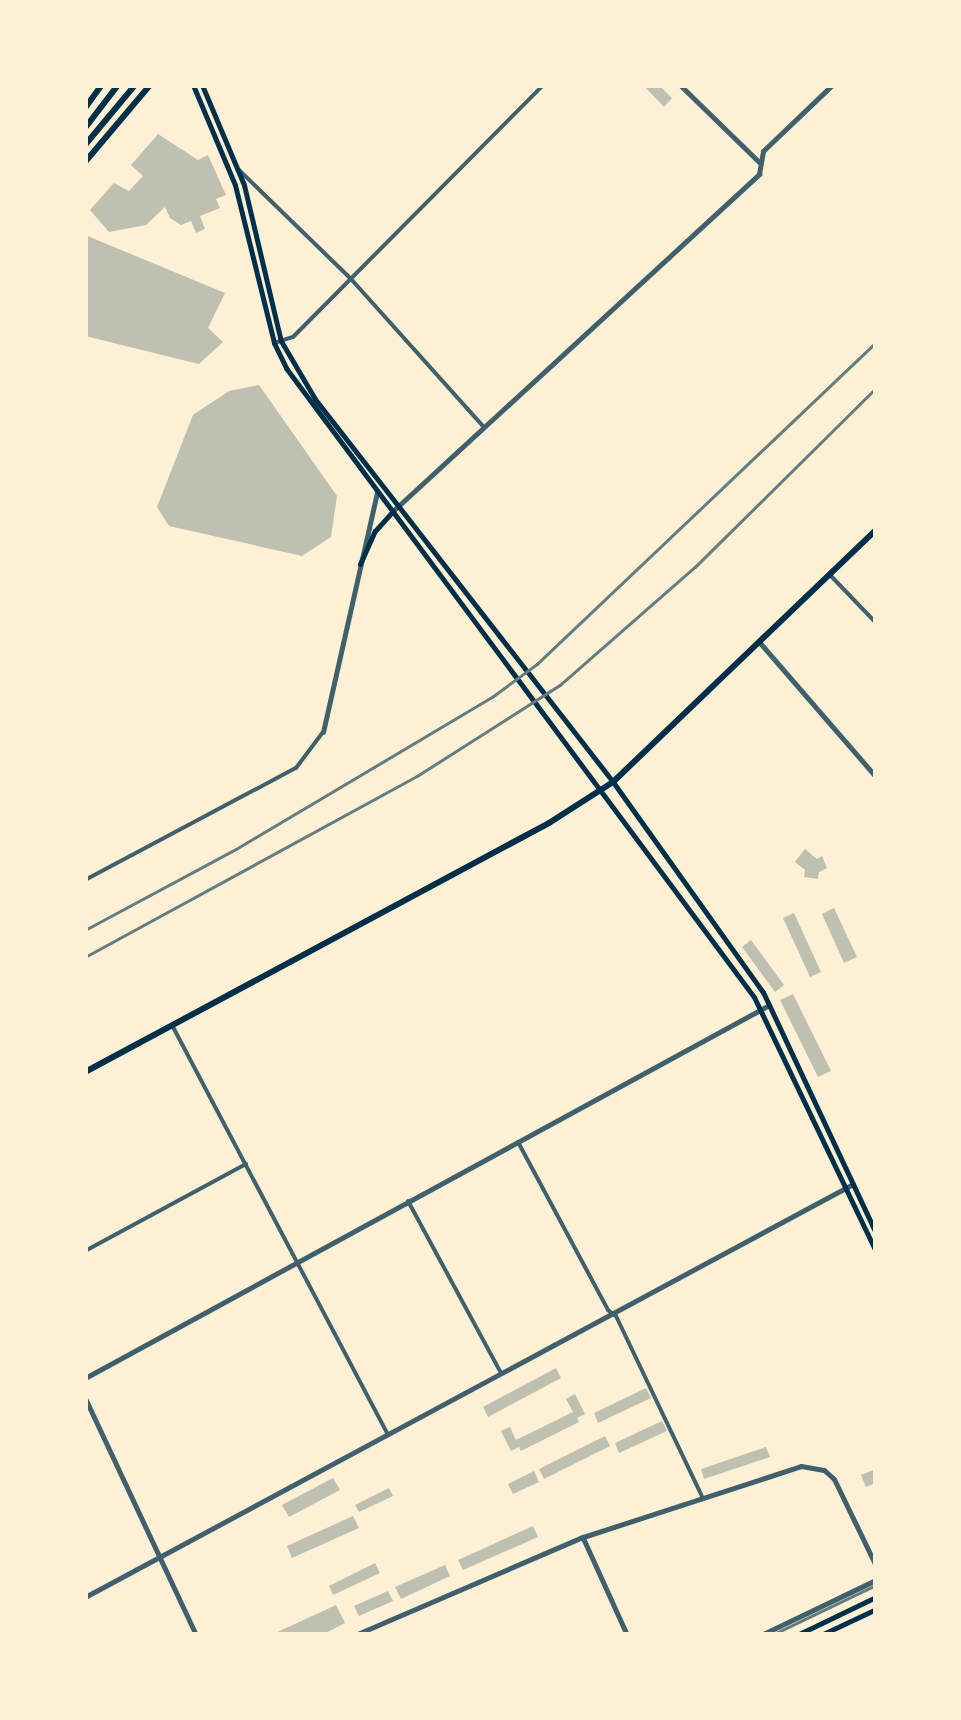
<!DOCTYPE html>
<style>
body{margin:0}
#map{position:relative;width:961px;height:1720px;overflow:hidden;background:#fdf0d5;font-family:"PT Serif",serif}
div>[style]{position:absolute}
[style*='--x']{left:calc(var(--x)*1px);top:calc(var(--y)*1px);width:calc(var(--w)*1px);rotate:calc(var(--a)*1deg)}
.building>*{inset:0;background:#bec0b2}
.minor>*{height:4px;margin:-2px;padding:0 2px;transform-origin:2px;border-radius:2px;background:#3f606c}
.tertiary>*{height:5px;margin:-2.5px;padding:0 2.5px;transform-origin:2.5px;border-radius:2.5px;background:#3f606c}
.secondary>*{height:5px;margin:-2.5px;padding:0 2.5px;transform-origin:2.5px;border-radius:2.5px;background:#003049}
.primary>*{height:6px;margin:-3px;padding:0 3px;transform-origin:3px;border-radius:3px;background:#003049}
.trunk>*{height:6px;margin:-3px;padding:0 3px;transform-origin:3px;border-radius:3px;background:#003049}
.tram>*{height:2.5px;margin:-1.25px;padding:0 1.25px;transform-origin:1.25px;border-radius:1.25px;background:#657d81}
.rail>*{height:2.5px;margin:-1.25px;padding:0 1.25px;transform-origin:1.25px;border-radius:1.25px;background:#657d81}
span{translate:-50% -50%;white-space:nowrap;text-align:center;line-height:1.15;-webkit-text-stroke:9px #fdf0d5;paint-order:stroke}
.frame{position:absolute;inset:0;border:88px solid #fdf0d5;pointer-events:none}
</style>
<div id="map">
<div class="building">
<i style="clip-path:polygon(643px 85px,659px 85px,672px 98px,664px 107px)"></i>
<i style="clip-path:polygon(158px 134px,198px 160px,208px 155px,226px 195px,216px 199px,220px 208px,200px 216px,205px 229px,196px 233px,191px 221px,181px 225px,170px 218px,165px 207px,146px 225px,109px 232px,90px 210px,114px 183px,129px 191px,143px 176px,131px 165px)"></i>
<i style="clip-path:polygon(85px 235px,225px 293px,208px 328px,223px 342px,199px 364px,85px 336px)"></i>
<i style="clip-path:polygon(259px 385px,337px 496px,331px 537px,302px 556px,169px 526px,157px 507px,193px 415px,229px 391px)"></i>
<i style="clip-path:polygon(805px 849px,817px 859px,822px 856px,827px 868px,819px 872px,818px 879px,804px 877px,805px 870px,795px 862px)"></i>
<i style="clip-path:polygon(834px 908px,857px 957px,844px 963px,822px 914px)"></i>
<i style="clip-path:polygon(794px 913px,821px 972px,810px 977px,783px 918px)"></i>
<i style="clip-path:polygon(751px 940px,784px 985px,775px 992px,742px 947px)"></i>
<i style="clip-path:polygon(793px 994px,831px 1071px,818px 1077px,780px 1000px)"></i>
<i style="clip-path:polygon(556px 1368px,561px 1378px,488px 1417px,483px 1407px)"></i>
<i style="clip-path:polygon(646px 1388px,651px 1398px,598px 1423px,594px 1413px)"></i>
<i style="clip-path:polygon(575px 1394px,585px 1414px,577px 1418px,579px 1422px,521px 1451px,519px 1447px,511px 1451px,501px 1431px,510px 1427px,516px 1440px,573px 1412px,566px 1399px)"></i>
<i style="clip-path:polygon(662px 1421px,667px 1431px,619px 1453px,615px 1443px)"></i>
<i style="clip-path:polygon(605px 1436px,610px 1446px,544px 1479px,539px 1469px)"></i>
<i style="clip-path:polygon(766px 1447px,770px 1457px,704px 1479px,701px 1469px)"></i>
<i style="clip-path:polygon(876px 1469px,876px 1483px,866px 1487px,861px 1475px)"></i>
<i style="clip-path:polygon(534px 1471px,539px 1482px,513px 1494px,508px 1484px)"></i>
<i style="clip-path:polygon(333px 1478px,340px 1490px,289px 1517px,282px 1505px)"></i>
<i style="clip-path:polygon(389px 1488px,393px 1496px,359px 1512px,355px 1505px)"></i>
<i style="clip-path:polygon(353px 1516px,359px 1528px,292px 1558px,287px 1546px)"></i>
<i style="clip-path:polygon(533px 1526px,538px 1537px,463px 1570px,458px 1560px)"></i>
<i style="clip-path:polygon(375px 1563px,380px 1573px,333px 1595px,329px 1586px)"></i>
<i style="clip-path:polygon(445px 1565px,450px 1576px,401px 1599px,395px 1587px)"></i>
<i style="clip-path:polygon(388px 1591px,393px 1601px,359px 1616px,354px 1606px)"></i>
<i style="clip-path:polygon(336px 1605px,345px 1623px,322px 1635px,271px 1635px)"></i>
</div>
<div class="minor">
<i style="--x:239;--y:170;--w:156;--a:44.2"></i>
<i style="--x:351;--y:279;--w:199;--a:48.1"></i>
<i style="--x:274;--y:343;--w:20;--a:-18"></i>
<i style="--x:293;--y:337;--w:355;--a:-45.2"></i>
<i style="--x:831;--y:576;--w:65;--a:46.2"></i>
<i style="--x:85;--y:880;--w:239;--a:-28"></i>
<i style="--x:296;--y:768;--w:45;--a:-53.1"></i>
<i style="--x:173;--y:1027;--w:460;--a:62.2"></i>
<i style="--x:518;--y:1142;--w:191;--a:61.8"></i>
<i style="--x:608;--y:1310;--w:10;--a:37"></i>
<i style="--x:616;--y:1316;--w:199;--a:64.5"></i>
<i style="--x:408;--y:1201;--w:196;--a:61.6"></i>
<i style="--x:85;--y:1251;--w:183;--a:-28.4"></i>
</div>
<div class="tertiary">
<i style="--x:680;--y:85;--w:110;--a:44.3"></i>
<i style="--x:395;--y:509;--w:495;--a:-42.6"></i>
<i style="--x:759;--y:174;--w:23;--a:-80"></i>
<i style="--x:763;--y:151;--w:95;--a:-43.7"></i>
<i style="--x:760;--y:643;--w:177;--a:49.1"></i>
<i style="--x:323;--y:732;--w:246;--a:-77.3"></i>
<i style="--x:85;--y:1378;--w:779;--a:-28.6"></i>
<i style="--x:85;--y:1398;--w:262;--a:64.9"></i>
<i style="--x:583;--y:1538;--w:107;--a:65.6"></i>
<i style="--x:85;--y:1597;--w:872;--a:-28.27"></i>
<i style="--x:355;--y:1635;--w:248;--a:-23.3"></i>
<i style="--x:583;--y:1537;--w:229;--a:-18"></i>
<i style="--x:801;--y:1466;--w:23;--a:10"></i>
<i style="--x:824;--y:1470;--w:13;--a:42"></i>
<i style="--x:834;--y:1479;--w:97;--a:64.2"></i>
<i style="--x:761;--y:1635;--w:127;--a:-25.6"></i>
</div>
<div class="secondary">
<i style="--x:193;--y:85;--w:108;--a:67.2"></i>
<i style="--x:235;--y:185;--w:163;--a:76.1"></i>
<i style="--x:274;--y:343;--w:28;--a:64"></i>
<i style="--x:286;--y:368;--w:784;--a:53.35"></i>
<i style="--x:754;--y:997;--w:283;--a:64.4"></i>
<i style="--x:202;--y:85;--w:108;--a:67.2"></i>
<i style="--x:244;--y:185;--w:160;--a:76.7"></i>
<i style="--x:281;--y:341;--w:67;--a:59.6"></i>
<i style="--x:315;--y:399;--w:485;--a:52.1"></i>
<i style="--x:613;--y:782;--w:258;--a:54.5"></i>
<i style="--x:763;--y:992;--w:266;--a:64.9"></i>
<i style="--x:360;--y:564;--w:36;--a:-66"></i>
<i style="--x:375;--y:531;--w:27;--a:-48"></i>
<i style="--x:797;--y:1635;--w:88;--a:-25.7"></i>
<i style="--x:821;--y:1635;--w:61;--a:-25.3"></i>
</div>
<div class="primary">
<i style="--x:85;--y:108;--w:29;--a:-54"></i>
<i style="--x:85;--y:162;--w:101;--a:-49.8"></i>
<i style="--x:85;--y:1072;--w:527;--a:-28.22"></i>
<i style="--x:549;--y:823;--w:76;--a:-32.6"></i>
<i style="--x:613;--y:782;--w:364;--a:-43.8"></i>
</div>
<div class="trunk">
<i style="--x:85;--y:128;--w:54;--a:-52.5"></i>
<i style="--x:85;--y:145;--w:78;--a:-50.2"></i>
</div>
<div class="tram">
<i style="--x:85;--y:957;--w:378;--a:-28.6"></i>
<i style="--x:417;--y:776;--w:169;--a:-32.5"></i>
<i style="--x:560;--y:685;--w:179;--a:-41.2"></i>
<i style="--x:695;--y:567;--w:255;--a:-44.7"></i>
<i style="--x:772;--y:1635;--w:115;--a:-25.7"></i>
</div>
<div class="rail">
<i style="--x:85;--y:930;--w:171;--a:-28.2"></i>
<i style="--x:236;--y:849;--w:298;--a:-30.7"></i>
<i style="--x:492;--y:697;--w:56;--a:-36.3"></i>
<i style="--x:537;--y:664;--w:468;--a:-43.5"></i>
</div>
<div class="frame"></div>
</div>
